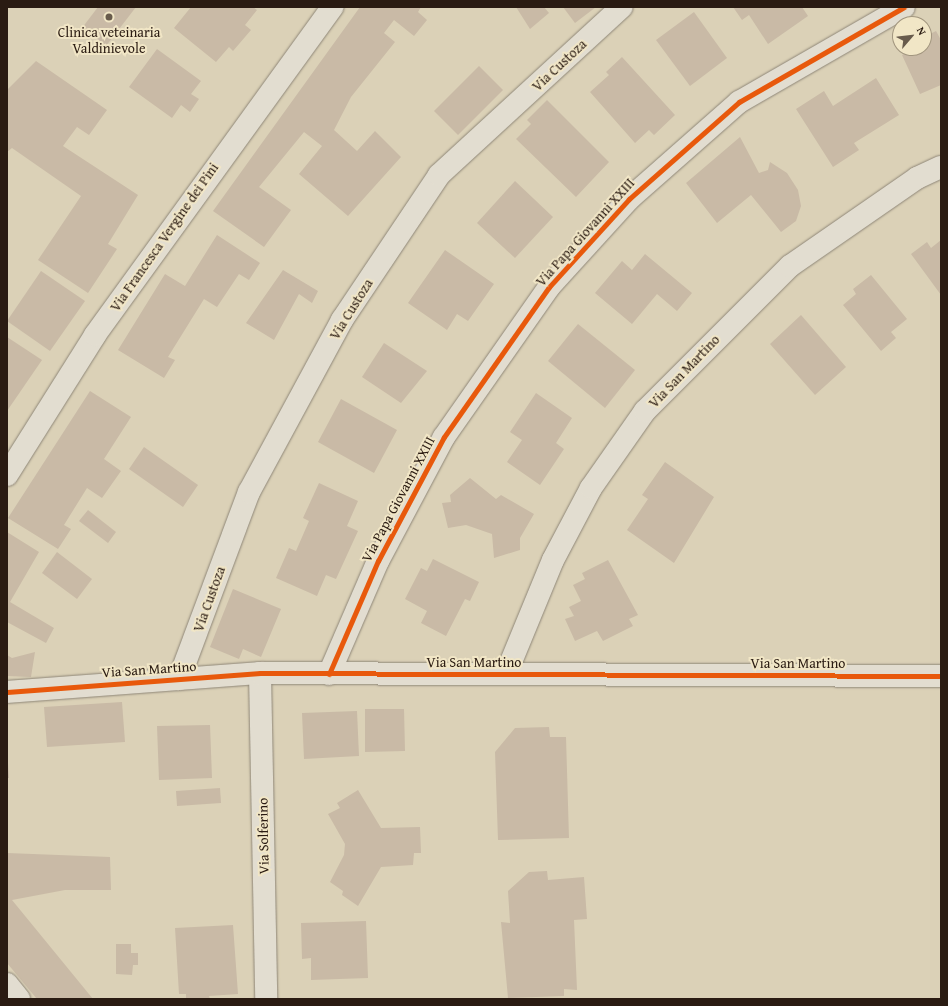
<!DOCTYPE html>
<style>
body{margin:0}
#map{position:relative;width:948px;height:1006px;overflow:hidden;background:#dbd1b7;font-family:"Gentium Book Plus",serif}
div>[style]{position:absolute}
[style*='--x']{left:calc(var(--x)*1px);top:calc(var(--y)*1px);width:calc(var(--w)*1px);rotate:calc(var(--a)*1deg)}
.building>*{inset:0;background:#c9baa6}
.roads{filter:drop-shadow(0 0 1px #8e8677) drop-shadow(0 0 1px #8e8677)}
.minor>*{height:22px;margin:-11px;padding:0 11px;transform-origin:11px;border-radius:11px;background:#e2ddd0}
.tertiary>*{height:22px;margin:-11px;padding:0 11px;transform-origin:11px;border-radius:11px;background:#e2ddd0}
.cycleway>*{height:5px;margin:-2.5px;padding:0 2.5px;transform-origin:2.5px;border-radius:2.5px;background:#e8590c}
.dots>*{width:11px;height:11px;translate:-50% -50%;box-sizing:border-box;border:2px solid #f1e6c6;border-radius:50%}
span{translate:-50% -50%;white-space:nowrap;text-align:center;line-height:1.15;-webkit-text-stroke:4px #f1e6c6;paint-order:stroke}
.poi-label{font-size:14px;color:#2a1b12}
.street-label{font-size:14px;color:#2a1b12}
.frame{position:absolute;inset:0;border:8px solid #2a1b12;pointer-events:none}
.north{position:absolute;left:892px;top:16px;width:40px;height:40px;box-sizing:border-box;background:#f1e6c6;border:1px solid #a1957e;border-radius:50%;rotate:62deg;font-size:11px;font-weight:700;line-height:16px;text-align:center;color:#2a1b12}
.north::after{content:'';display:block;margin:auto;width:14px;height:18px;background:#685b4c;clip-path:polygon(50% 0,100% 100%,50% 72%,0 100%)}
</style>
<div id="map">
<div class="building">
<i style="clip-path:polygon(98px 7px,136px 7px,106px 46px,82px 28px)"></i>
<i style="clip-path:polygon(191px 7px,253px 7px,257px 10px,245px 25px,251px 30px,233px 51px,229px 47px,216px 62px,174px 28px)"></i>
<i style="clip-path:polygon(360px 7px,421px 7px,418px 12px,427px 20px,414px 36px,394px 20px,384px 33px,395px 42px,351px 97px,334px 130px,357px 151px,375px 131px,401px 157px,348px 216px,299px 174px,322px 146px,304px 132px,259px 187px,291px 210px,264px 247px,213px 211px)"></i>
<i style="clip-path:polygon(516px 7px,544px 7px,549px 13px,530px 29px)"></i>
<i style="clip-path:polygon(563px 7px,596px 7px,575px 23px)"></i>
<i style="clip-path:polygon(733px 7px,802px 7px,808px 16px,768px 44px,749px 15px,742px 20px)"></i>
<i style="clip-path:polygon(694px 12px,727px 58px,690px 86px,656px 40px)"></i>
<i style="clip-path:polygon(936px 31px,941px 40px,941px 85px,920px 94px,902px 55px,909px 52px,907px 48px,924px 48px,924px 37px)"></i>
<i style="clip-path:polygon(157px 49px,201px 81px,191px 94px,199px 99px,190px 112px,181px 105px,172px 118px,129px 87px)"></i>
<i style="clip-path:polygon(622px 57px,675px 115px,654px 135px,649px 130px,635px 143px,590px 92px,609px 75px,606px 72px)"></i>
<i style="clip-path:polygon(36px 61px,107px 110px,89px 135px,77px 127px,63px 146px,138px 195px,108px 244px,117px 249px,88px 293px,38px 260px,81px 196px,12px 148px,7px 152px,7px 90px)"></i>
<i style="clip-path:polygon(479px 66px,503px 90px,458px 135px,434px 111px)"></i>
<i style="clip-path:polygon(876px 78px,899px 115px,854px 143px,859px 150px,833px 167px,796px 109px,824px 91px,833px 106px)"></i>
<i style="clip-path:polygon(547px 100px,609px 162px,576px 197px,516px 139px,531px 124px,527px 120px)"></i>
<i style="clip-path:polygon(740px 137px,759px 173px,768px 170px,770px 162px,787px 173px,798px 190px,801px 206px,796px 221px,781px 232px,751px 195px,717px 223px,686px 183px)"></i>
<i style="clip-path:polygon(515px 181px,553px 217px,515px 258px,477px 223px)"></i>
<i style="clip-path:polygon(217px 235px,260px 263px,249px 280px,239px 274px,217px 307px,204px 299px,168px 357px,175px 360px,164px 378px,118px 350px,165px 274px,185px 286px)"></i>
<i style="clip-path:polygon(941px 240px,941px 295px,911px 254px,927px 242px,931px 248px)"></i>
<i style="clip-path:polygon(445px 250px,494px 284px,468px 321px,457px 314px,447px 330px,408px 303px)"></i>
<i style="clip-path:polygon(645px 254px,692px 293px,677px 311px,657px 294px,632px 324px,595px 293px,622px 261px,632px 270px)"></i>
<i style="clip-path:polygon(283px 270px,318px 291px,312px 303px,299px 294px,274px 340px,246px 323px)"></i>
<i style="clip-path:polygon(41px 271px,85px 301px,50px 351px,7px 321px)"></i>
<i style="clip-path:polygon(871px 275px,907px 319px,891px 332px,896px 338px,881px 351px,843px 305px,856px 294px,853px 289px)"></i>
<i style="clip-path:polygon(801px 315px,846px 367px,815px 395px,770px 344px)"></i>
<i style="clip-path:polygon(578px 324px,635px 370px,605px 408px,548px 361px)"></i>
<i style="clip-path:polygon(7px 337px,42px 360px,7px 411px)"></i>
<i style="clip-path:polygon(384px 343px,427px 371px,401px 403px,362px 377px)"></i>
<i style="clip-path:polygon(90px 391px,131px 417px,104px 459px,121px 471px,102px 498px,87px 488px,64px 525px,71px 529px,58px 549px,8px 518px)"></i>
<i style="clip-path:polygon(536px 393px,572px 418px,556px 443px,564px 449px,540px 485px,507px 462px,522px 440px,510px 432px)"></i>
<i style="clip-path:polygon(341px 399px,397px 430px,374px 473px,318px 442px)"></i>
<i style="clip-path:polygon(144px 447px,198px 485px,183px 507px,129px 469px)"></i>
<i style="clip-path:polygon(665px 462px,714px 497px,674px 563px,627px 530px,648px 499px,642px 495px)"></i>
<i style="clip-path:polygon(470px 478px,496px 499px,501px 495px,534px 514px,520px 538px,520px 550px,494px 558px,492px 534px,466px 525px,448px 528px,442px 503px,451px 502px,450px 495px)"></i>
<i style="clip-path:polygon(319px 483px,358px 501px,347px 526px,358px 531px,336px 579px,326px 575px,317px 596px,276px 578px,289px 548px,296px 551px,309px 521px,303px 518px)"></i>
<i style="clip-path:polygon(88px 510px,116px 532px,108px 543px,79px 521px)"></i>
<i style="clip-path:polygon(7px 532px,39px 552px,10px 602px,54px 628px,46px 643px,7px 622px)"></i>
<i style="clip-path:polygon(57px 552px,92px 579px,77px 599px,42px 573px)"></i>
<i style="clip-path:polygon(433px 559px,479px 582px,470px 601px,465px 599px,446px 636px,421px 623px,427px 611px,405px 599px,421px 568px,427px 571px)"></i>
<i style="clip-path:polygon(608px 560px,638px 615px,629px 619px,633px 626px,603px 641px,597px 631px,575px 641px,565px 619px,574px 616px,569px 607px,581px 601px,573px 585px,585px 579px,582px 573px)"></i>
<i style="clip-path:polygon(233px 589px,281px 609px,261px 657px,243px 649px,239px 659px,210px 647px)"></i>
<i style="clip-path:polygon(35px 652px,31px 677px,7px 676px,7px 655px,12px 658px)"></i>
<i style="clip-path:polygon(122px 702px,125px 742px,47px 747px,44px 707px)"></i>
<i style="clip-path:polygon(365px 709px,404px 709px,405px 751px,365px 752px)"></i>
<i style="clip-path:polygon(357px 711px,359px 756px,304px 759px,302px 713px)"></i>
<i style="clip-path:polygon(210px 725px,212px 778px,159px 780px,157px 726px)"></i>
<i style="clip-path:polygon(549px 727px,550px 737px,566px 737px,569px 838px,498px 840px,495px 752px,515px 728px)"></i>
<i style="clip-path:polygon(7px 749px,9px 778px,7px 778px)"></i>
<i style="clip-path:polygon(220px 788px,221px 803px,177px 806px,176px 791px)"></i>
<i style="clip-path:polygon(358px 790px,381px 828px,420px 827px,421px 853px,414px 853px,413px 865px,381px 867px,358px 906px,342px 895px,343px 891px,330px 882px,344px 855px,345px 844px,328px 814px,340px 808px,337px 803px)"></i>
<i style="clip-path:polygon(7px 853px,110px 857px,111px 890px,65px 890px,12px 900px,93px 999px,37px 999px,7px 963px)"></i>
<i style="clip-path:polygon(547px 871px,548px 880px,584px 877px,587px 919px,574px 920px,577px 990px,564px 989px,564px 996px,508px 998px,501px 922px,510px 923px,508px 891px,529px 872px)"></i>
<i style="clip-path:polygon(366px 921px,368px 978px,311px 980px,311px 958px,302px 959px,301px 923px)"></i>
<i style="clip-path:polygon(233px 925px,238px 994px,209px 996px,210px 999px,186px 999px,186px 994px,179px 994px,175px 928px)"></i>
<i style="clip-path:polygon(116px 944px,131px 944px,131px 953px,138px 953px,138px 965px,133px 965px,132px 975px,116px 974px)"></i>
</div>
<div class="roads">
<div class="minor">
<i style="--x:260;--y:673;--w:326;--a:88.9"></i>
<i style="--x:329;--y:674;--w:123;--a:-66.6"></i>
<i style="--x:378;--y:561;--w:140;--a:-62"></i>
<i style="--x:444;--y:437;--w:183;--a:-55"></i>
<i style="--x:549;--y:287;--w:119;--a:-47.7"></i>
<i style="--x:629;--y:199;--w:147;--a:-41.4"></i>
<i style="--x:739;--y:102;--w:190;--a:-29.9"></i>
<i style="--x:506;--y:674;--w:123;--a:-67.6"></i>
<i style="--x:553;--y:560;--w:81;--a:-62.2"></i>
<i style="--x:591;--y:488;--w:94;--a:-55"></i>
<i style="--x:645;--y:411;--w:205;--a:-45"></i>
<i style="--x:790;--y:266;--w:155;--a:-34.7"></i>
<i style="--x:917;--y:178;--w:26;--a:-25"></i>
<i style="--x:179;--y:679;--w:200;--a:-69.5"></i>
<i style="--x:249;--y:492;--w:196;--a:-61.6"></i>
<i style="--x:342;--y:320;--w:174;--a:-56.2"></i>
<i style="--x:439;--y:175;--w:248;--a:-42.6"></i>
<i style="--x:7;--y:692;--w:254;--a:-4.3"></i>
<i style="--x:260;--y:673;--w:681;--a:0.25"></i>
</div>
<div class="tertiary">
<i style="--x:7;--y:475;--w:165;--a:-57.8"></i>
<i style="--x:95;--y:335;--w:405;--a:-54.1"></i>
<i style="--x:7;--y:984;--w:19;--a:51"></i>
</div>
</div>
<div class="cycleway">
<i style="--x:329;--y:674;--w:123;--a:-66.6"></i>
<i style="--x:378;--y:561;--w:140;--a:-62"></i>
<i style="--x:444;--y:437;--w:183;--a:-55"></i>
<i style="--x:549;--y:287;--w:119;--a:-47.7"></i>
<i style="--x:629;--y:199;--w:147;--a:-41.4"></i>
<i style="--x:739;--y:102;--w:190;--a:-29.9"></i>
<i style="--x:7;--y:692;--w:254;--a:-4.3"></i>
<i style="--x:260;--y:673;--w:681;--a:0.25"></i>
</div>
<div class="dots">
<i style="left:109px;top:17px;background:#685b4c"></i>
</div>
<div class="poi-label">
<span style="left:109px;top:40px">Clinica veteinaria<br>Valdinievole</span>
</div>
<div class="street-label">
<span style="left:559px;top:65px;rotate:-43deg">Via Custoza</span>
<span style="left:585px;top:232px;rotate:-48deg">Via Papa Giovanni XXIII</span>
<span style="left:164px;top:237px;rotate:-55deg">Via Francesca Vergine dei Pini</span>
<span style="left:351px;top:309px;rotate:-58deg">Via Custoza</span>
<span style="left:684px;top:371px;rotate:-46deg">Via San Martino</span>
<span style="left:398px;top:499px;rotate:-62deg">Via Papa Giovanni XXIII</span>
<span style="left:209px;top:599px;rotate:-70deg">Via Custoza</span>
<span style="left:474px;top:662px">Via San Martino</span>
<span style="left:798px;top:663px">Via San Martino</span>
<span style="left:149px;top:669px;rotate:-4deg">Via San Martino</span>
<span style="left:263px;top:836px;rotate:-91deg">Via Solferino</span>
</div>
<div class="frame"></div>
<div class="north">N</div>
</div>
